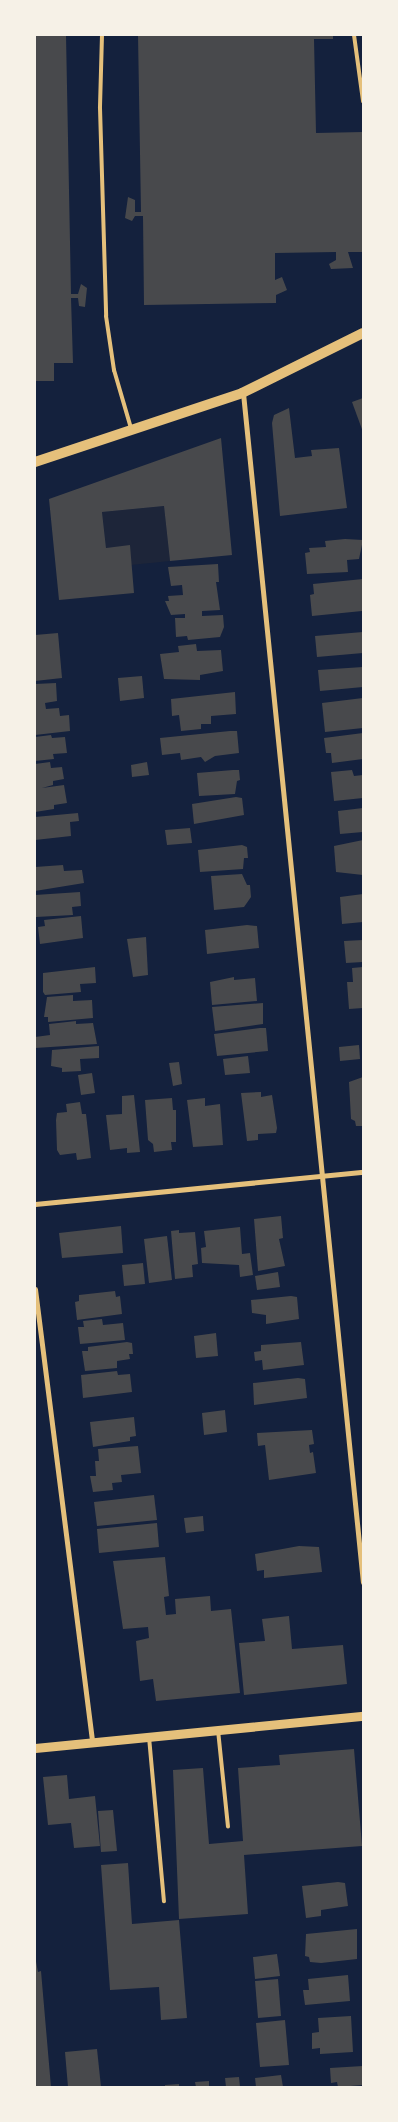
<!DOCTYPE html>
<style>
body{margin:0}
#map{position:relative;width:398px;height:2122px;overflow:hidden;background:#14213d;font-family:Bitter,serif}
div>[style]{position:absolute}
[style*='--x']{left:calc(var(--x)*1px);top:calc(var(--y)*1px);width:calc(var(--w)*1px);rotate:calc(var(--a)*1deg)}
.green>*{inset:0;background:#1d2539}
.building>*{inset:0;background:#48494c}
.service>*{height:4px;margin:-2px;padding:0 2px;transform-origin:2px;border-radius:2px;background:#e5c07b}
.minor>*{height:5px;margin:-2.5px;padding:0 2.5px;transform-origin:2.5px;border-radius:2.5px;background:#e5c07b}
.tertiary>*{height:9px;margin:-4.5px;padding:0 4.5px;transform-origin:4.5px;border-radius:4.5px;background:#e5c07b}
.secondary>*{height:10px;margin:-5px;padding:0 5px;transform-origin:5px;border-radius:5px;background:#e5c07b}
span{translate:-50% -50%;white-space:nowrap;text-align:center;line-height:1.15;-webkit-text-stroke:4px #f6f1e7;paint-order:stroke}
.frame{position:absolute;inset:0;border:36px solid #f6f1e7;pointer-events:none}
</style>
<div id="map">
<div class="green">
<i style="clip-path:polygon(164px 506px,170px 561px,131px 565px,129px 546px,106px 548px,102px 512px)"></i>
</div>
<div class="building">
<i style="clip-path:polygon(35px 35px,66px 35px,71px 294px,78px 294px,81px 284px,87px 288px,85px 307px,79px 306px,78px 298px,71px 298px,73px 363px,54px 363px,54px 381px,35px 381px)"></i>
<i style="clip-path:polygon(138px 35px,333px 35px,333px 39px,314px 39px,316px 133px,363px 132px,363px 252px,348px 252px,353px 268px,331px 269px,329px 264px,336px 260px,336px 252px,275px 253px,275px 280px,282px 277px,287px 290px,276px 295px,276px 303px,144px 305px,143px 216px,135px 216px,132px 221px,125px 218px,128px 197px,135px 200px,135px 212px,141px 212px)"></i>
<i style="clip-path:polygon(363px 398px,363px 432px,352px 402px)"></i>
<i style="clip-path:polygon(289px 408px,295px 458px,312px 456px,311px 450px,339px 448px,347px 508px,280px 516px,272px 423px,274px 415px)"></i>
<i style="clip-path:polygon(221px 438px,232px 555px,170px 561px,164px 506px,102px 512px,106px 548px,130px 545px,134px 593px,59px 600px,49px 499px)"></i>
<i style="clip-path:polygon(345px 539px,363px 540px,359px 559px,347px 560px,348px 572px,307px 574px,305px 553px,310px 552px,309px 548px,326px 547px,325px 541px)"></i>
<i style="clip-path:polygon(218px 564px,219px 582px,216px 582px,220px 610px,202px 611px,202px 616px,223px 615px,224px 627px,220px 637px,188px 640px,187px 636px,176px 637px,175px 618px,185px 618px,185px 614px,171px 615px,165px 601px,169px 601px,168px 596px,183px 595px,182px 585px,171px 586px,168px 567px)"></i>
<i style="clip-path:polygon(363px 579px,362px 611px,312px 616px,310px 595px,314px 594px,313px 584px)"></i>
<i style="clip-path:polygon(363px 632px,363px 653px,317px 657px,315px 636px)"></i>
<i style="clip-path:polygon(58px 633px,62px 678px,35px 681px,35px 635px)"></i>
<i style="clip-path:polygon(196px 644px,197px 651px,221px 650px,223px 671px,200px 675px,200px 680px,164px 679px,160px 654px,179px 652px,178px 646px)"></i>
<i style="clip-path:polygon(363px 667px,363px 687px,320px 691px,318px 670px)"></i>
<i style="clip-path:polygon(142px 676px,144px 698px,120px 701px,118px 678px)"></i>
<i style="clip-path:polygon(56px 683px,57px 701px,45px 703px,46px 709px,59px 708px,60px 716px,69px 715px,70px 731px,35px 735px,35px 684px)"></i>
<i style="clip-path:polygon(235px 692px,236px 714px,211px 716px,211px 724px,201px 724px,201px 729px,181px 731px,179px 715px,172px 716px,171px 699px)"></i>
<i style="clip-path:polygon(363px 698px,363px 728px,325px 732px,322px 703px)"></i>
<i style="clip-path:polygon(230px 731px,237px 731px,239px 753px,215px 756px,205px 762px,201px 757px,181px 760px,180px 753px,162px 755px,160px 738px)"></i>
<i style="clip-path:polygon(363px 733px,363px 759px,332px 763px,331px 753px,326px 753px,324px 738px)"></i>
<i style="clip-path:polygon(51px 735px,52px 738px,65px 737px,67px 753px,53px 754px,54px 759px,35px 761px,35px 737px)"></i>
<i style="clip-path:polygon(50px 762px,51px 768px,62px 767px,64px 779px,53px 781px,53px 785px,42px 788px,64px 785px,67px 803px,54px 805px,54px 809px,35px 812px,35px 764px)"></i>
<i style="clip-path:polygon(147px 762px,149px 775px,132px 777px,131px 765px)"></i>
<i style="clip-path:polygon(233px 770px,239px 770px,240px 780px,237px 781px,235px 794px,199px 796px,197px 773px)"></i>
<i style="clip-path:polygon(352px 770px,354px 776px,363px 775px,363px 798px,334px 801px,331px 772px)"></i>
<i style="clip-path:polygon(236px 797px,242px 798px,244px 815px,194px 824px,192px 804px)"></i>
<i style="clip-path:polygon(363px 808px,363px 832px,340px 834px,338px 811px)"></i>
<i style="clip-path:polygon(78px 813px,79px 821px,70px 822px,71px 836px,35px 840px,35px 817px)"></i>
<i style="clip-path:polygon(190px 828px,192px 843px,167px 845px,165px 830px)"></i>
<i style="clip-path:polygon(363px 840px,363px 875px,336px 872px,334px 846px)"></i>
<i style="clip-path:polygon(242px 845px,247px 847px,248px 858px,244px 858px,243px 869px,200px 872px,198px 850px)"></i>
<i style="clip-path:polygon(63px 865px,64px 871px,82px 870px,84px 883px,35px 891px,35px 867px)"></i>
<i style="clip-path:polygon(242px 874px,247px 885px,250px 885px,251px 897px,244px 907px,214px 910px,211px 876px)"></i>
<i style="clip-path:polygon(80px 892px,81px 906px,72px 907px,73px 915px,36px 917px,35px 895px)"></i>
<i style="clip-path:polygon(363px 894px,363px 922px,342px 924px,340px 897px)"></i>
<i style="clip-path:polygon(81px 916px,83px 938px,40px 944px,38px 927px,45px 926px,44px 920px)"></i>
<i style="clip-path:polygon(247px 925px,257px 926px,259px 948px,207px 954px,205px 930px)"></i>
<i style="clip-path:polygon(146px 937px,148px 975px,133px 977px,127px 939px)"></i>
<i style="clip-path:polygon(363px 940px,363px 962px,346px 963px,344px 941px)"></i>
<i style="clip-path:polygon(95px 967px,96px 983px,80px 984px,81px 992px,45px 995px,43px 992px,43px 973px)"></i>
<i style="clip-path:polygon(363px 967px,363px 1008px,349px 1009px,347px 982px,353px 982px,352px 968px)"></i>
<i style="clip-path:polygon(234px 977px,234px 980px,255px 978px,257px 1001px,212px 1005px,210px 982px)"></i>
<i style="clip-path:polygon(73px 995px,73px 1001px,92px 1000px,93px 1018px,48px 1022px,48px 1017px,44px 1017px,47px 997px)"></i>
<i style="clip-path:polygon(263px 1003px,263px 1024px,215px 1031px,212px 1007px)"></i>
<i style="clip-path:polygon(76px 1021px,76px 1024px,93px 1023px,97px 1044px,35px 1048px,35px 1037px,50px 1035px,49px 1024px)"></i>
<i style="clip-path:polygon(260px 1028px,266px 1028px,268px 1051px,217px 1056px,214px 1034px)"></i>
<i style="clip-path:polygon(359px 1045px,360px 1059px,340px 1061px,339px 1047px)"></i>
<i style="clip-path:polygon(99px 1046px,99px 1058px,80px 1059px,81px 1071px,62px 1072px,62px 1068px,51px 1066px,52px 1050px)"></i>
<i style="clip-path:polygon(248px 1056px,250px 1073px,225px 1075px,223px 1059px)"></i>
<i style="clip-path:polygon(179px 1062px,182px 1084px,173px 1086px,169px 1063px)"></i>
<i style="clip-path:polygon(92px 1073px,95px 1093px,81px 1095px,78px 1075px)"></i>
<i style="clip-path:polygon(363px 1077px,363px 1126px,356px 1126px,355px 1121px,351px 1119px,349px 1082px)"></i>
<i style="clip-path:polygon(261px 1092px,261px 1097px,272px 1095px,277px 1128px,276px 1133px,258px 1134px,258px 1140px,247px 1141px,241px 1093px)"></i>
<i style="clip-path:polygon(134px 1095px,140px 1152px,127px 1153px,127px 1148px,110px 1150px,106px 1115px,122px 1114px,122px 1096px)"></i>
<i style="clip-path:polygon(172px 1098px,173px 1110px,176px 1110px,176px 1142px,171px 1142px,172px 1150px,154px 1152px,153px 1144px,148px 1140px,145px 1100px)"></i>
<i style="clip-path:polygon(205px 1098px,205px 1106px,220px 1104px,223px 1145px,193px 1147px,187px 1100px)"></i>
<i style="clip-path:polygon(80px 1102px,82px 1114px,86px 1114px,91px 1158px,77px 1160px,76px 1153px,60px 1155px,57px 1150px,56px 1120px,57px 1113px,67px 1112px,66px 1104px)"></i>
<i style="clip-path:polygon(281px 1216px,283px 1238px,279px 1239px,285px 1266px,258px 1271px,254px 1219px)"></i>
<i style="clip-path:polygon(121px 1226px,123px 1253px,62px 1258px,59px 1233px)"></i>
<i style="clip-path:polygon(240px 1227px,242px 1254px,250px 1253px,253px 1275px,240px 1277px,239px 1265px,202px 1263px,201px 1248px,206px 1247px,204px 1231px)"></i>
<i style="clip-path:polygon(179px 1230px,179px 1233px,195px 1232px,198px 1264px,192px 1265px,193px 1277px,175px 1279px,171px 1231px)"></i>
<i style="clip-path:polygon(167px 1236px,172px 1280px,149px 1283px,144px 1239px)"></i>
<i style="clip-path:polygon(143px 1263px,145px 1284px,124px 1286px,122px 1265px)"></i>
<i style="clip-path:polygon(278px 1272px,280px 1287px,257px 1290px,255px 1276px)"></i>
<i style="clip-path:polygon(115px 1291px,116px 1297px,120px 1296px,122px 1314px,77px 1320px,75px 1302px,79px 1301px,79px 1295px)"></i>
<i style="clip-path:polygon(291px 1296px,297px 1297px,299px 1319px,266px 1324px,266px 1315px,252px 1313px,251px 1300px)"></i>
<i style="clip-path:polygon(102px 1319px,103px 1325px,123px 1323px,125px 1340px,80px 1344px,78px 1327px,84px 1327px,83px 1321px)"></i>
<i style="clip-path:polygon(216px 1333px,218px 1356px,196px 1358px,194px 1336px)"></i>
<i style="clip-path:polygon(127px 1342px,132px 1343px,133px 1354px,129px 1354px,130px 1359px,117px 1361px,117px 1368px,85px 1371px,82px 1351px,88px 1351px,88px 1347px)"></i>
<i style="clip-path:polygon(301px 1342px,304px 1365px,263px 1370px,262px 1360px,255px 1361px,254px 1352px,261px 1351px,261px 1345px)"></i>
<i style="clip-path:polygon(117px 1371px,118px 1375px,130px 1374px,132px 1392px,83px 1398px,81px 1375px)"></i>
<i style="clip-path:polygon(298px 1378px,305px 1379px,307px 1398px,254px 1405px,253px 1383px)"></i>
<i style="clip-path:polygon(225px 1410px,227px 1432px,204px 1435px,202px 1413px)"></i>
<i style="clip-path:polygon(134px 1417px,136px 1436px,130px 1437px,130px 1441px,93px 1447px,90px 1422px)"></i>
<i style="clip-path:polygon(312px 1430px,314px 1444px,309px 1445px,310px 1453px,313px 1452px,316px 1473px,269px 1480px,265px 1445px,258px 1446px,257px 1433px)"></i>
<i style="clip-path:polygon(138px 1446px,141px 1473px,121px 1475px,122px 1482px,112px 1483px,113px 1490px,93px 1492px,90px 1476px,96px 1476px,95px 1461px,99px 1461px,98px 1449px)"></i>
<i style="clip-path:polygon(154px 1495px,157px 1520px,97px 1526px,94px 1502px)"></i>
<i style="clip-path:polygon(203px 1516px,204px 1531px,186px 1533px,184px 1518px)"></i>
<i style="clip-path:polygon(157px 1523px,159px 1547px,99px 1553px,97px 1529px)"></i>
<i style="clip-path:polygon(299px 1546px,319px 1547px,322px 1572px,264px 1578px,264px 1570px,257px 1571px,255px 1554px)"></i>
<i style="clip-path:polygon(165px 1557px,169px 1596px,164px 1597px,166px 1615px,176px 1614px,175px 1599px,210px 1596px,211px 1611px,231px 1609px,240px 1693px,156px 1701px,153px 1679px,140px 1681px,136px 1641px,149px 1638px,148px 1627px,123px 1629px,113px 1561px)"></i>
<i style="clip-path:polygon(289px 1616px,292px 1649px,343px 1645px,347px 1684px,244px 1695px,239px 1643px,265px 1641px,262px 1619px)"></i>
<i style="clip-path:polygon(354px 1749px,362px 1846px,244px 1855px,248px 1914px,179px 1919px,173px 1770px,203px 1768px,209px 1844px,243px 1841px,238px 1768px,280px 1765px,279px 1755px)"></i>
<i style="clip-path:polygon(67px 1775px,69px 1799px,95px 1796px,100px 1846px,74px 1848px,71px 1823px,48px 1825px,43px 1777px)"></i>
<i style="clip-path:polygon(113px 1810px,117px 1851px,101px 1852px,98px 1811px)"></i>
<i style="clip-path:polygon(128px 1863px,132px 1924px,179px 1920px,187px 2018px,161px 2020px,159px 1987px,110px 1990px,101px 1865px)"></i>
<i style="clip-path:polygon(338px 1882px,345px 1883px,348px 1906px,321px 1910px,321px 1916px,306px 1918px,302px 1886px)"></i>
<i style="clip-path:polygon(357px 1929px,357px 1959px,321px 1963px,310px 1962px,309px 1957px,305px 1956px,306px 1934px)"></i>
<i style="clip-path:polygon(277px 1954px,280px 1976px,255px 1979px,253px 1957px)"></i>
<i style="clip-path:polygon(35px 1956px,38px 1972px,41px 1971px,51px 2087px,35px 2087px)"></i>
<i style="clip-path:polygon(348px 1975px,350px 2001px,305px 2005px,303px 1990px,309px 1990px,308px 1979px)"></i>
<i style="clip-path:polygon(278px 1979px,281px 2016px,258px 2018px,255px 1981px)"></i>
<i style="clip-path:polygon(351px 2016px,353px 2052px,320px 2054px,320px 2048px,312px 2049px,312px 2033px,319px 2032px,318px 2018px)"></i>
<i style="clip-path:polygon(285px 2020px,289px 2065px,260px 2067px,256px 2023px)"></i>
<i style="clip-path:polygon(97px 2049px,101px 2087px,68px 2087px,65px 2052px)"></i>
<i style="clip-path:polygon(363px 2066px,363px 2085px,338px 2087px,337px 2082px,331px 2083px,330px 2068px)"></i>
<i style="clip-path:polygon(281px 2075px,283px 2087px,256px 2087px,255px 2078px)"></i>
<i style="clip-path:polygon(239px 2077px,240px 2087px,226px 2087px,225px 2078px)"></i>
<i style="clip-path:polygon(209px 2081px,209px 2087px,196px 2087px,195px 2082px)"></i>
<i style="clip-path:polygon(179px 2084px,179px 2087px,165px 2087px,165px 2085px)"></i>
</div>
<div class="service">
<i style="--x:102;--y:35;--w:73;--a:91.6"></i>
<i style="--x:100;--y:108;--w:208;--a:88.3"></i>
<i style="--x:106;--y:316;--w:55;--a:81.6"></i>
<i style="--x:114;--y:370;--w:60;--a:73.7"></i>
<i style="--x:354;--y:35;--w:67;--a:82.2"></i>
<i style="--x:218;--y:1730;--w:97;--a:84.1"></i>
<i style="--x:149;--y:1737;--w:165;--a:84.8"></i>
</div>
<div class="minor">
<i style="--x:243;--y:393;--w:1195;--a:84.24"></i>
<i style="--x:35;--y:1204;--w:330;--a:-5.6"></i>
<i style="--x:35;--y:1289;--w:457;--a:82.8"></i>
</div>
<div class="tertiary">
<i style="--x:35;--y:1748;--w:330;--a:-5.6"></i>
</div>
<div class="secondary">
<i style="--x:35;--y:462;--w:218;--a:-18.4"></i>
<i style="--x:242;--y:393;--w:135;--a:-26.4"></i>
</div>
<div class="frame"></div>
</div>
